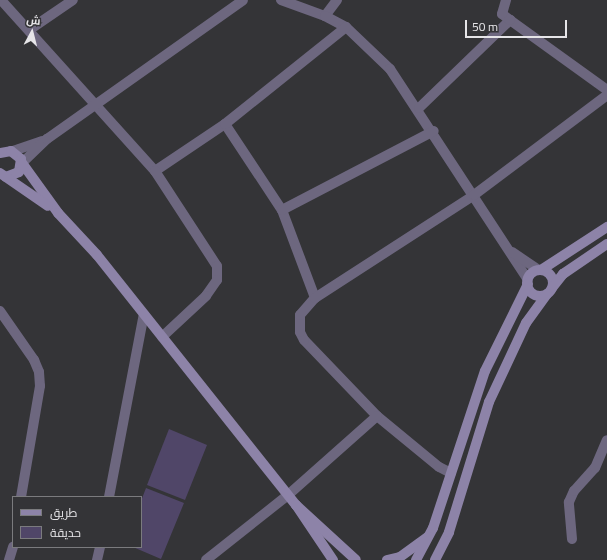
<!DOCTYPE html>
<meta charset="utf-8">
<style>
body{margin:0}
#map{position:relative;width:607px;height:560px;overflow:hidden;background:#343437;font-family:Georgia,Cairo,serif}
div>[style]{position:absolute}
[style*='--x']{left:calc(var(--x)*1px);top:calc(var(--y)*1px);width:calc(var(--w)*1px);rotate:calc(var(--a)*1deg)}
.green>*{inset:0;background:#504668}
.street>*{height:10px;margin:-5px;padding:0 5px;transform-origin:5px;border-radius:5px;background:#6d677f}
.secondary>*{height:10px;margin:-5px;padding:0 5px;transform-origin:5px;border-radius:5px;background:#8d83a8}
.secondary>.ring{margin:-5px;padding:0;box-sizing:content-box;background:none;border:10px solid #8d83a8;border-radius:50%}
span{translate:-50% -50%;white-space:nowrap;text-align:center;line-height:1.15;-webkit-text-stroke:4px #343437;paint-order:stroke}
.legend{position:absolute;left:12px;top:496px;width:130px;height:52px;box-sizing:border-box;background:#343437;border:1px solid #7b7b7e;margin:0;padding:5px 7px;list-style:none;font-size:12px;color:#e6e5e8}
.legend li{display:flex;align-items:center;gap:8px;height:20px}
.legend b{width:20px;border:1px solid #7b7b7e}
.north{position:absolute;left:12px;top:12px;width:40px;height:40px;-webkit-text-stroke:3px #343437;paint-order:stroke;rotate:7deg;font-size:11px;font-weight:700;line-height:16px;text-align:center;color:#e6e5e8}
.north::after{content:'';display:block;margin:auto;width:14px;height:18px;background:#e6e5e8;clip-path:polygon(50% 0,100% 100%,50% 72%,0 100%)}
.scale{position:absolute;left:465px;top:20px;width:102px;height:18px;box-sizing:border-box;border:2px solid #e6e5e8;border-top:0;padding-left:5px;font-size:12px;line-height:14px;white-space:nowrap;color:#e6e5e8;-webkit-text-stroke:3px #343437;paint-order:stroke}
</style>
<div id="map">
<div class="green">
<i style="clip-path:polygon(169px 429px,207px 445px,185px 500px,147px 485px)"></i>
<i style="clip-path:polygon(146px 488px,184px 503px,161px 559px,133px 547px,141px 547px,141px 501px)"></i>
</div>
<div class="street">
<i style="--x:1;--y:0;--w:230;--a:48"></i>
<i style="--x:155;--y:171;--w:84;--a:-33.9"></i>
<i style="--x:225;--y:124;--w:103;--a:56.5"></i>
<i style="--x:282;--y:210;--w:94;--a:69.4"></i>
<i style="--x:281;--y:0;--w:47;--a:20"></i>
<i style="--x:337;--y:0;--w:20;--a:127"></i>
<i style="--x:325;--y:16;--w:24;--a:28"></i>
<i style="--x:346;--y:27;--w:61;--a:43.7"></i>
<i style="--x:390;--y:69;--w:252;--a:56.8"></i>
<i style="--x:510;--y:20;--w:120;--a:35.8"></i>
<i style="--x:29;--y:30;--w:53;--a:-34.3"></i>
<i style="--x:419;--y:108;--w:127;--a:-44"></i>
<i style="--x:510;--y:20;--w:10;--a:-143"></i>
<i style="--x:502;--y:14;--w:15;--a:-74"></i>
<i style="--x:225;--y:124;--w:155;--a:-38.7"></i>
<i style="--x:13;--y:151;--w:31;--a:-19"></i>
<i style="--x:22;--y:163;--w:35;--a:-44"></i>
<i style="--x:47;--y:139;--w:240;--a:-35.3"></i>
<i style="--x:155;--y:171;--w:113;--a:56.9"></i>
<i style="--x:217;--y:266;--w:14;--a:90"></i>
<i style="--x:217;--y:280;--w:19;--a:125"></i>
<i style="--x:206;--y:296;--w:60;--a:137"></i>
<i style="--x:282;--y:210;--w:171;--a:-27.5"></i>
<i style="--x:512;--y:252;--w:32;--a:34"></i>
<i style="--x:0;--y:311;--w:60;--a:55.2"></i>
<i style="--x:34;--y:360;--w:13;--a:67"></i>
<i style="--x:39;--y:372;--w:14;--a:86"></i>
<i style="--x:40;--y:386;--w:113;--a:99.7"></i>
<i style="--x:451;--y:473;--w:13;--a:-153"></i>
<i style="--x:439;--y:467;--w:80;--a:-140.6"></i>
<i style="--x:377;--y:416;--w:105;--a:-133.8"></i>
<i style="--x:304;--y:340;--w:9;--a:-117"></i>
<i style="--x:300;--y:332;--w:17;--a:-90"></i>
<i style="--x:300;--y:315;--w:23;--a:-49"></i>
<i style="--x:315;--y:298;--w:189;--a:-32.9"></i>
<i style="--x:474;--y:195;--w:166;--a:-36.9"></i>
<i style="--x:109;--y:497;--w:186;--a:-79.2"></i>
<i style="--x:572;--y:539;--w:37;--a:-95"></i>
<i style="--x:569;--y:502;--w:12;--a:-66"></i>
<i style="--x:574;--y:491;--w:31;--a:-48"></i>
<i style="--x:595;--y:468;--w:30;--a:-67"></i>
<i style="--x:9;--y:560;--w:14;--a:-73"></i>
<i style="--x:97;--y:560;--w:13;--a:-77"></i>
<i style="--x:206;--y:560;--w:105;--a:-38.4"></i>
<i style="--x:288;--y:495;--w:119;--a:-41.6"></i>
</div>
<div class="secondary">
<i style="--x:0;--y:153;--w:11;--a:-10"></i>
<i style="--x:11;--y:151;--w:13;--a:39"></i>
<i style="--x:21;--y:159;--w:13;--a:99"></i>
<i style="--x:19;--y:172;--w:14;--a:159"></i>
<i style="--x:22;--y:163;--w:62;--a:54.2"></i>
<i style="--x:58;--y:213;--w:57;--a:47.1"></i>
<i style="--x:97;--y:255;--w:320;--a:51.5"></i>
<i style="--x:0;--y:173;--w:58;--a:34.5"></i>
<i style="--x:541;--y:270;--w:79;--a:-33.1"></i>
<i class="ring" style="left:527px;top:270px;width:16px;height:16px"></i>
<i style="--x:552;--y:288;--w:18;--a:-52"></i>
<i style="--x:563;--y:274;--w:53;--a:-34.3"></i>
<i style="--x:333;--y:560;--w:66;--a:-123.9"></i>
<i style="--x:296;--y:505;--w:81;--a:42.5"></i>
<i style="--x:387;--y:560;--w:13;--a:-13"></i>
<i style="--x:400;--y:557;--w:34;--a:-36"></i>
<i style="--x:416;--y:560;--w:36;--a:-62"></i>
<i style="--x:433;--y:528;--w:165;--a:-71.7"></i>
<i style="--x:485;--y:371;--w:97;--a:-63.7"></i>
<i style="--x:435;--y:560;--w:31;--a:-63"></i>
<i style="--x:449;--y:532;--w:136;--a:-72.9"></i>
<i style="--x:489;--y:402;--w:87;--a:-64.9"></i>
<i style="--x:526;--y:323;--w:36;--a:-54"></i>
</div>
<ul class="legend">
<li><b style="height:5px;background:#8d83a8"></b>طريق</li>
<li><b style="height:11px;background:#504668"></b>حديقة</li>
</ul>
<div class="north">ش</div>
<div class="scale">50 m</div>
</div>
